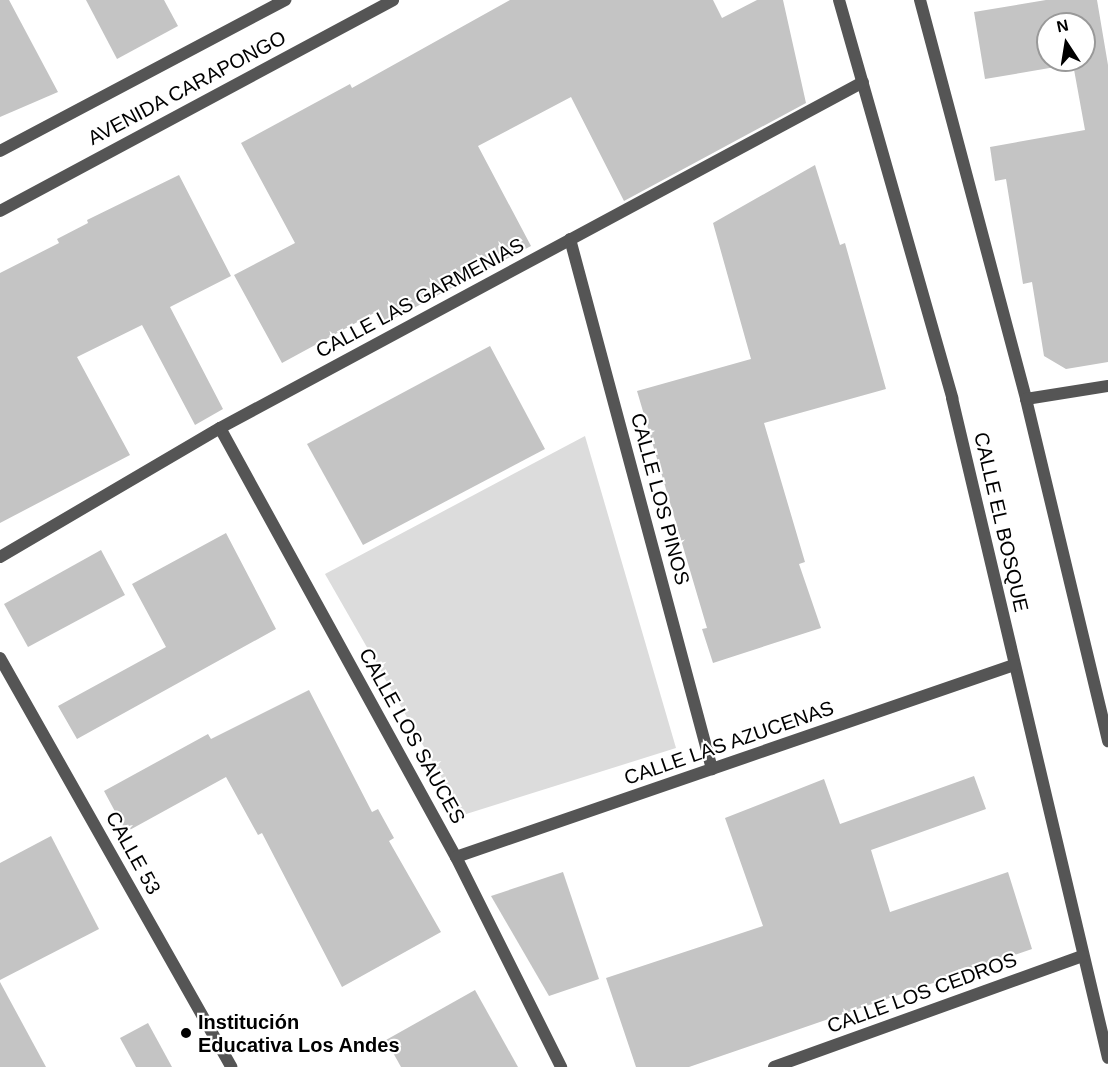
<!DOCTYPE html>
<meta charset="utf-8">
<style>
body{margin:0}
#map{position:relative;width:1108px;height:1067px;overflow:hidden;background:#fff;font-family:Helvetica,sans-serif}
div>[style]{position:absolute}
[style*='--x']{left:calc(var(--x)*1px);top:calc(var(--y)*1px);width:calc(var(--w)*1px);rotate:calc(var(--a)*1deg)}
.green>*{inset:0;background:#dcdcdc}
.building>*{inset:0;background:#c4c4c4}
.minor>*{height:12px;margin:-6px;padding:0 6px;transform-origin:6px;border-radius:6px;background:#555}
.tertiary>*{height:12px;margin:-6px;padding:0 6px;transform-origin:6px;border-radius:6px;background:#555}
.dots>*{width:16px;height:16px;translate:-50% -50%;box-sizing:border-box;border:3px solid #fff;border-radius:50%}
span{translate:-50% -50%;white-space:nowrap;text-align:center;line-height:1.15;-webkit-text-stroke:4.5px #fff;paint-order:stroke}
.street-label{font-size:20px;color:#000}
.poi-label{font-size:20px;color:#000;font-weight:700}
.left{translate:0 -50%;text-align:left}
.north{position:absolute;left:1036px;top:12px;width:60px;height:60px;box-sizing:border-box;background:#fff;border:2px solid #999;border-radius:50%;rotate:348deg;font-size:16px;font-weight:700;line-height:24px;text-align:center;color:#000}
.north::after{content:'';display:block;margin:auto;width:21px;height:27px;background:#000;clip-path:polygon(50% 0,100% 100%,50% 72%,0 100%)}
</style>
<div id="map">
<div class="green">
<i style="clip-path:polygon(585px 436px,676px 748px,463px 815px,325px 574px)"></i>
</div>
<div class="building">
<i style="clip-path:polygon(0 0,9px 0,58px 92px,0 117px)"></i>
<i style="clip-path:polygon(86px 0,164px 0,178px 26px,117px 59px)"></i>
<i style="clip-path:polygon(510px 0,713px 0,722px 18px,757px 0,783px 0,806px 103px,624px 201px,571px 97px,478px 146px,531px 246px,408px 311px,380px 325px,374px 313px,282px 363px,234px 275px,295px 243px,241px 143px,350px 84px,352px 88px)"></i>
<i style="clip-path:polygon(evenodd,1046px 0,1097px 0,1108px 65px,1108px 362px,1066px 369px,1044px 356px,1032px 282px,1023px 284px,1006px 179px,995px 181px,990px 147px,1085px 130px,1073px 64px,985px 79px,974px 12px,1046px 0,1048px 24px,1084px 24px,1084px 60px,1048px 60px,1048px 24px)"></i>
<i style="clip-path:polygon(815px 165px,840px 245px,845px 243px,886px 389px,764px 423px,805px 562px,799px 564px,821px 628px,713px 663px,702px 629px,707px 628px,637px 391px,751px 359px,713px 223px)"></i>
<i style="clip-path:polygon(179px 175px,231px 276px,170px 307px,223px 409px,195px 425px,142px 325px,77px 357px,130px 455px,0 523px,0 273px,59px 243px,57px 239px,88px 223px,87px 220px)"></i>
<i style="clip-path:polygon(490px 346px,545px 449px,363px 545px,307px 444px)"></i>
<i style="clip-path:polygon(226px 533px,276px 629px,77px 739px,58px 706px,166px 647px,132px 584px)"></i>
<i style="clip-path:polygon(101px 550px,125px 595px,28px 647px,4px 604px)"></i>
<i style="clip-path:polygon(309px 690px,372px 812px,378px 809px,394px 838px,389px 841px,441px 932px,342px 987px,262px 833px,258px 835px,226px 777px,126px 832px,104px 791px,208px 734px,211px 739px)"></i>
<i style="clip-path:polygon(974px 776px,986px 809px,871px 850px,890px 912px,1008px 872px,1032px 949px,689px 1067px,636px 1067px,606px 978px,763px 926px,725px 818px,824px 779px,840px 824px)"></i>
<i style="clip-path:polygon(51px 836px,99px 929px,0 980px,0 863px)"></i>
<i style="clip-path:polygon(563px 872px,599px 979px,549px 996px,491px 896px)"></i>
<i style="clip-path:polygon(0 982px,46px 1067px,0 1067px)"></i>
<i style="clip-path:polygon(475px 990px,518px 1067px,401px 1067px,386px 1040px)"></i>
<i style="clip-path:polygon(148px 1023px,172px 1067px,136px 1067px,120px 1038px)"></i>
</div>
<div class="minor">
<i style="--x:839;--y:0;--w:414;--a:74.1"></i>
<i style="--x:952;--y:398;--w:678;--a:76.7"></i>
<i style="--x:920;--y:0;--w:413;--a:75.1"></i>
<i style="--x:1026;--y:399;--w:352;--a:76.5"></i>
<i style="--x:570;--y:239;--w:549;--a:75"></i>
<i style="--x:1026;--y:399;--w:83;--a:-9"></i>
<i style="--x:220;--y:428;--w:490;--a:61.2"></i>
<i style="--x:456;--y:857;--w:235;--a:63.4"></i>
<i style="--x:0;--y:557;--w:255;--a:-30.4"></i>
<i style="--x:220;--y:428;--w:730;--a:-28.28"></i>
<i style="--x:0;--y:658;--w:470;--a:60.5"></i>
<i style="--x:456;--y:857;--w:590;--a:-18.99"></i>
<i style="--x:774;--y:1067;--w:327;--a:-19.8"></i>
</div>
<div class="tertiary">
<i style="--x:0;--y:151;--w:323;--a:-27.9"></i>
<i style="--x:0;--y:211;--w:446;--a:-28.2"></i>
</div>
<div class="dots">
<i style="left:186px;top:1033px;background:#000"></i>
</div>
<div class="street-label">
<span style="left:187px;top:88px;rotate:-28deg">AVENIDA CARAPONGO</span>
<span style="left:420px;top:298px;rotate:-28deg">CALLE LAS GARMENIAS</span>
<span style="left:660px;top:499px;rotate:75deg">CALLE LOS PINOS</span>
<span style="left:1001px;top:522px;rotate:77deg">CALLE EL BOSQUE</span>
<span style="left:412px;top:736px;rotate:61deg">CALLE LOS SAUCES</span>
<span style="left:729px;top:743px;rotate:-19deg">CALLE LAS AZUCENAS</span>
<span style="left:133px;top:853px;rotate:61deg">CALLE 53</span>
<span style="left:922px;top:993px;rotate:-20deg">CALLE LOS CEDROS</span>
</div>
<div class="poi-label">
<span class="left" style="left:198px;top:1034px">Institución<br>Educativa Los Andes</span>
</div>
<div class="north">N</div>
</div>
